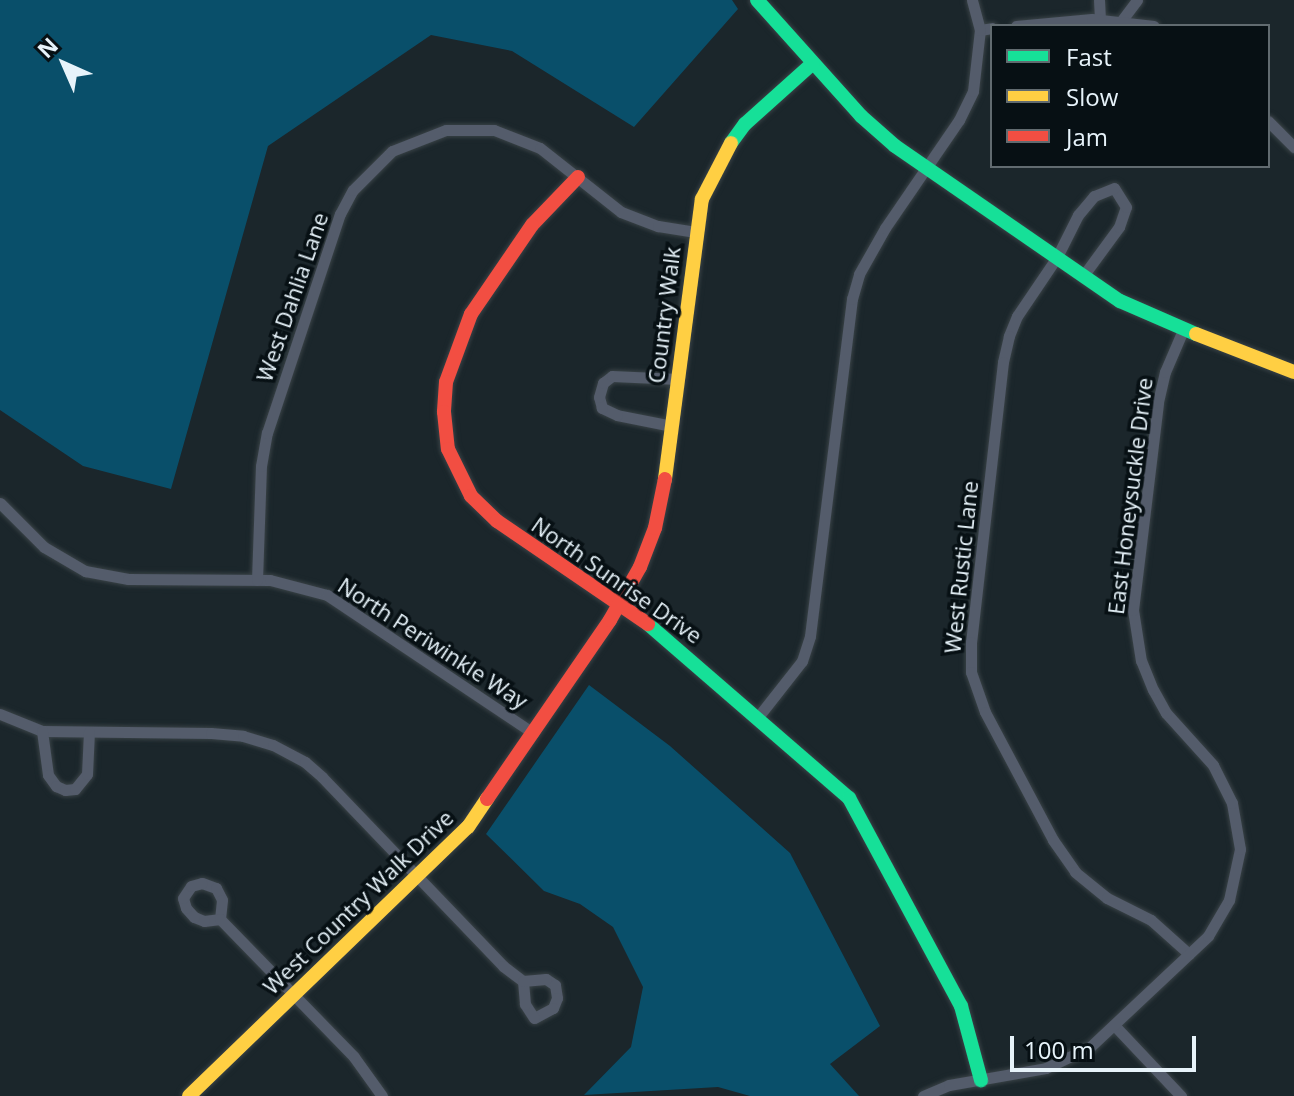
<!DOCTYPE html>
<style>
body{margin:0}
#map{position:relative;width:1294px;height:1096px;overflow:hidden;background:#1b262b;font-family:"Open Sans",sans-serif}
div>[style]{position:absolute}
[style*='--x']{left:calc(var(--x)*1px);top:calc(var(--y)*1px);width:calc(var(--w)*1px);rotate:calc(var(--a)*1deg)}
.green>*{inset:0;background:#094f6a}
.roads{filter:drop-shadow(0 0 2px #394246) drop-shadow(0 0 2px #394246)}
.street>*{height:11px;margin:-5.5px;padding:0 5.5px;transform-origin:5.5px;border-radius:5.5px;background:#545c6b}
.fast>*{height:14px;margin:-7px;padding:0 7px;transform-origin:7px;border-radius:7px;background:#16e098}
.slow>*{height:14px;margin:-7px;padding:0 7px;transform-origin:7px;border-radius:7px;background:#ffcf43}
.jam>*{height:14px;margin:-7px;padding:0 7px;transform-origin:7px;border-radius:7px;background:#f24e42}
span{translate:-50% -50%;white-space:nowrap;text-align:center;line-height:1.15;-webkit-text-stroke:7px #071014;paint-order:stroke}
.street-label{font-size:22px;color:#e7f3fa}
.legend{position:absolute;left:990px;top:24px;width:280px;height:144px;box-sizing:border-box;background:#071014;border:2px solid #616b70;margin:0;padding:10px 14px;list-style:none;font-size:24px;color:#e7f3fa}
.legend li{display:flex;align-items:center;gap:16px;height:40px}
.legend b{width:40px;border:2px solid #616b70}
.north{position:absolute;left:24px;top:24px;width:80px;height:80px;-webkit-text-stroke:6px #071014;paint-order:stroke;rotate:315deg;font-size:22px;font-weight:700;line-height:32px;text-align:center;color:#e7f3fa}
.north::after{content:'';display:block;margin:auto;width:28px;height:36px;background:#e7f3fa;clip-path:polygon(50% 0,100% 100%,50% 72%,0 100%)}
.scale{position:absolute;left:1010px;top:1036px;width:186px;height:36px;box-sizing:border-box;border:4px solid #e7f3fa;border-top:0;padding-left:10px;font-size:24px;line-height:28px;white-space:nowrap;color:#e7f3fa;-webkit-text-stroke:6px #071014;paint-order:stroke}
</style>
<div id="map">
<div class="green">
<i style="clip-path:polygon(0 0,732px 0,738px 9px,634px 127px,512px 51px,431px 35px,268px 146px,171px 489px,83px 466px,0 410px)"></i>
<i style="clip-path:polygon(589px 685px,670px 746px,790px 853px,880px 1026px,830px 1064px,859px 1096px,750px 1096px,718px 1087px,584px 1095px,631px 1047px,643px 987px,613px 927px,580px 904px,544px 891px,486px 834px)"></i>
</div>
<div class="roads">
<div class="street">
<i style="--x:1099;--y:0;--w:19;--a:87"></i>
<i style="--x:1122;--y:20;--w:25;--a:-53"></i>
<i style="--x:1016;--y:26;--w:76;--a:-5.3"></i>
<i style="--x:1092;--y:19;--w:62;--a:6.4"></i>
<i style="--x:980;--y:30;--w:12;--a:-9"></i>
<i style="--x:1268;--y:121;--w:37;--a:45"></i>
<i style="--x:1083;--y:276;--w:61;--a:-53.7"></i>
<i style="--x:1119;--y:227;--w:21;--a:-71"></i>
<i style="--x:1126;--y:207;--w:22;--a:-122"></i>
<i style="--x:1114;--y:188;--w:22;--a:158"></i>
<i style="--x:1094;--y:196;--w:25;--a:130"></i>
<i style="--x:1078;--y:215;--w:47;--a:116.6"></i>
<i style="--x:1057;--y:257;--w:71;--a:124.1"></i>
<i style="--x:1017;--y:316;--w:22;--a:112"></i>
<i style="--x:1009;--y:336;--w:27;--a:103"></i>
<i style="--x:1003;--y:362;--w:282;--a:96.5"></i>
<i style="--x:971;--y:642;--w:30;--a:90"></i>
<i style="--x:971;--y:672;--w:42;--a:70.7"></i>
<i style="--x:985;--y:712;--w:145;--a:62"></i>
<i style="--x:1053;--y:840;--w:39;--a:55"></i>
<i style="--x:1075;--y:872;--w:41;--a:39.1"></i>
<i style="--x:1107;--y:898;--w:49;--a:26.6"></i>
<i style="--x:1151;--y:920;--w:51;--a:41.8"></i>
<i style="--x:672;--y:426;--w:56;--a:-168.7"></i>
<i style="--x:617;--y:415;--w:17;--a:-155"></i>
<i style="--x:602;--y:408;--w:11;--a:-105"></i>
<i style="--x:599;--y:397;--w:15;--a:-74"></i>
<i style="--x:603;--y:383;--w:11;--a:-38"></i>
<i style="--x:612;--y:376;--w:66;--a:2.6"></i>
<i style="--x:0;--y:503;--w:62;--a:45"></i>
<i style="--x:44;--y:547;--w:48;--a:30.3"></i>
<i style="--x:85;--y:571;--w:44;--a:10.5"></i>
<i style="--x:128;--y:579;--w:142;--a:0.4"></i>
<i style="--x:270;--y:580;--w:59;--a:14.7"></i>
<i style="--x:327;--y:595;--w:248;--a:33.8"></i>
<i style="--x:257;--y:580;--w:114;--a:-88"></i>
<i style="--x:261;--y:466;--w:34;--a:-80"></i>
<i style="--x:267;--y:433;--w:231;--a:-71.6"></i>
<i style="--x:340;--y:214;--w:27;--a:-62"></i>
<i style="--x:353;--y:190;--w:55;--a:-45"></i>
<i style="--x:392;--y:151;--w:58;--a:-21.3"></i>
<i style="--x:446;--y:130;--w:48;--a:0"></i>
<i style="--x:494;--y:130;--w:49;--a:21.4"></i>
<i style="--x:540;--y:148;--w:103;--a:38.3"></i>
<i style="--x:621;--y:212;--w:40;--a:21"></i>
<i style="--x:658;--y:226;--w:38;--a:9"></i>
<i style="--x:0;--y:714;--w:45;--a:22"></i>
<i style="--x:42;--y:731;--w:169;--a:0.7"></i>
<i style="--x:211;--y:733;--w:32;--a:5"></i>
<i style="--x:243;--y:736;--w:31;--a:17"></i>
<i style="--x:273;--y:745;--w:36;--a:28"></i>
<i style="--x:305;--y:762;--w:23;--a:41"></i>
<i style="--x:322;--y:777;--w:262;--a:46.2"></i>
<i style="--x:503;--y:966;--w:25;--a:37"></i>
<i style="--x:758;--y:717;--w:71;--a:-51.8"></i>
<i style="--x:802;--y:661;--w:26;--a:-72"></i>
<i style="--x:810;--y:636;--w:340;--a:-82.9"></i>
<i style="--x:852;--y:299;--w:26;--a:-74"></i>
<i style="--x:859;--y:274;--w:53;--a:-60.5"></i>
<i style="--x:885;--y:228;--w:131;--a:-55.6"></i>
<i style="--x:959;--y:120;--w:32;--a:-64"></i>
<i style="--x:973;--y:91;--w:61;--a:-83.5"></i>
<i style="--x:980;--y:30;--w:31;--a:-105"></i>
<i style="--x:42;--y:731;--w:44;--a:82.2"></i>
<i style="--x:48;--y:775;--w:14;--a:54"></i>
<i style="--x:56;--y:786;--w:10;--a:24"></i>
<i style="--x:65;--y:790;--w:10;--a:-6"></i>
<i style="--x:75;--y:789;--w:19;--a:-51"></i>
<i style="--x:87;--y:774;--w:42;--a:-87.3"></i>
<i style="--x:202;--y:883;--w:15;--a:20"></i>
<i style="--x:216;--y:888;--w:13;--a:63"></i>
<i style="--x:222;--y:900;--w:19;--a:96"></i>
<i style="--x:220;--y:919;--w:16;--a:173"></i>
<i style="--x:204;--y:921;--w:11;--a:-158"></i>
<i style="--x:194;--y:917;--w:12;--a:-132"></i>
<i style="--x:186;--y:908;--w:10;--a:-107"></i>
<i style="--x:183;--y:898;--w:14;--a:-56"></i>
<i style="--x:191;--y:886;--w:11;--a:-15"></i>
<i style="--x:220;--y:919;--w:192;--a:45.8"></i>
<i style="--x:354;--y:1057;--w:48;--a:54.3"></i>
<i style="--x:546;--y:979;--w:11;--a:34"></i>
<i style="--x:555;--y:985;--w:13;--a:81"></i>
<i style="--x:557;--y:998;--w:11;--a:112"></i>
<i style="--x:553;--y:1008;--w:21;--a:152"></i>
<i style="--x:534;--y:1018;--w:17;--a:-123"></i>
<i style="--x:525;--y:1004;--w:23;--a:-95"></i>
<i style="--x:523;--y:981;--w:23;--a:-5"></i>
<i style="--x:1114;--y:1025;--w:98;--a:46.7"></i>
<i style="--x:923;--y:1096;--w:28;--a:-23"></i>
<i style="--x:949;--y:1085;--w:98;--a:-9.9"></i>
<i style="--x:1046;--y:1068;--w:49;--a:-25.5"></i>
<i style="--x:1090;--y:1047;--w:162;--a:-43.2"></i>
<i style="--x:1208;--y:936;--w:42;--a:-59.7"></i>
<i style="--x:1229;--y:900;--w:52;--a:-77.8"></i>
<i style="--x:1240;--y:849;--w:47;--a:-99.9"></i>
<i style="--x:1232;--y:803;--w:42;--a:-116.6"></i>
<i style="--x:1213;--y:765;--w:70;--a:-132.1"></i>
<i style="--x:1166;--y:713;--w:26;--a:-119"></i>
<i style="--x:1153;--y:690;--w:31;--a:-112"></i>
<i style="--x:1141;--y:661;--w:52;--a:-98.9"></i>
<i style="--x:1133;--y:610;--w:209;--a:-83.1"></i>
<i style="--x:1158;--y:402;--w:31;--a:-77"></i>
<i style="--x:1165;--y:372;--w:46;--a:-66.8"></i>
</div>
<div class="fast">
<i style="--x:757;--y:0;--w:156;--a:48.1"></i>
<i style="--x:861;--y:116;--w:45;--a:41.4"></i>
<i style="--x:895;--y:146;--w:273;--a:34.6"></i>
<i style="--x:1120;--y:301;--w:83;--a:23.5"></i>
<i style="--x:731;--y:143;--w:24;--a:-54"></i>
<i style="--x:745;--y:124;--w:91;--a:-41.9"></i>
<i style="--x:648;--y:624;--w:266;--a:40.9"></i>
<i style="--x:849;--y:798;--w:236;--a:61.7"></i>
<i style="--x:961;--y:1006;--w:77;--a:74.9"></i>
</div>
<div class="slow">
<i style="--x:1196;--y:334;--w:105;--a:21.2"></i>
<i style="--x:665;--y:479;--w:282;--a:-82.5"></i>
<i style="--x:702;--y:199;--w:63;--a:-62.6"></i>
<i style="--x:189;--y:1096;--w:388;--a:-44"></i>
<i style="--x:468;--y:827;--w:34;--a:-56"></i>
</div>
<div class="jam">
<i style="--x:578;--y:177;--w:66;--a:133.8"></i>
<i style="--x:532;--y:225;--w:108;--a:124.4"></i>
<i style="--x:471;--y:314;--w:72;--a:110.2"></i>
<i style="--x:446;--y:382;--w:30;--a:94"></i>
<i style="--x:444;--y:412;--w:37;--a:84"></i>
<i style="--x:448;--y:449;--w:52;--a:63.9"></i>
<i style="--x:471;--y:496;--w:36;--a:44"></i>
<i style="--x:497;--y:521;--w:183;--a:34.3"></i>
<i style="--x:487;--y:799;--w:217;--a:-55.5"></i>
<i style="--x:610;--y:620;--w:61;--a:-60.5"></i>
<i style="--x:640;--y:567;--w:42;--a:-69"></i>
<i style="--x:655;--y:528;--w:50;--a:-78.5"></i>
</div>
</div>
<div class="street-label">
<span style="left:292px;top:297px;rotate:-71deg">West Dahlia Lane</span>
<span style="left:664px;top:315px;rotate:-83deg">Country Walk</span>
<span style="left:1130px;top:496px;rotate:-83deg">East Honeysuckle Drive</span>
<span style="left:961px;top:567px;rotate:-84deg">West Rustic Lane</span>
<span style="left:617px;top:580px;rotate:35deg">North Sunrise Drive</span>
<span style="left:433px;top:643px;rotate:33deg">North Periwinkle Way</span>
<span style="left:358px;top:902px;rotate:-44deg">West Country Walk Drive</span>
</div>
<ul class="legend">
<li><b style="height:10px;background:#16e098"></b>Fast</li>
<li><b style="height:10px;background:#ffcf43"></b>Slow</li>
<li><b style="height:10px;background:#f24e42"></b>Jam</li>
</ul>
<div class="north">N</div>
<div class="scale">100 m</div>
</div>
